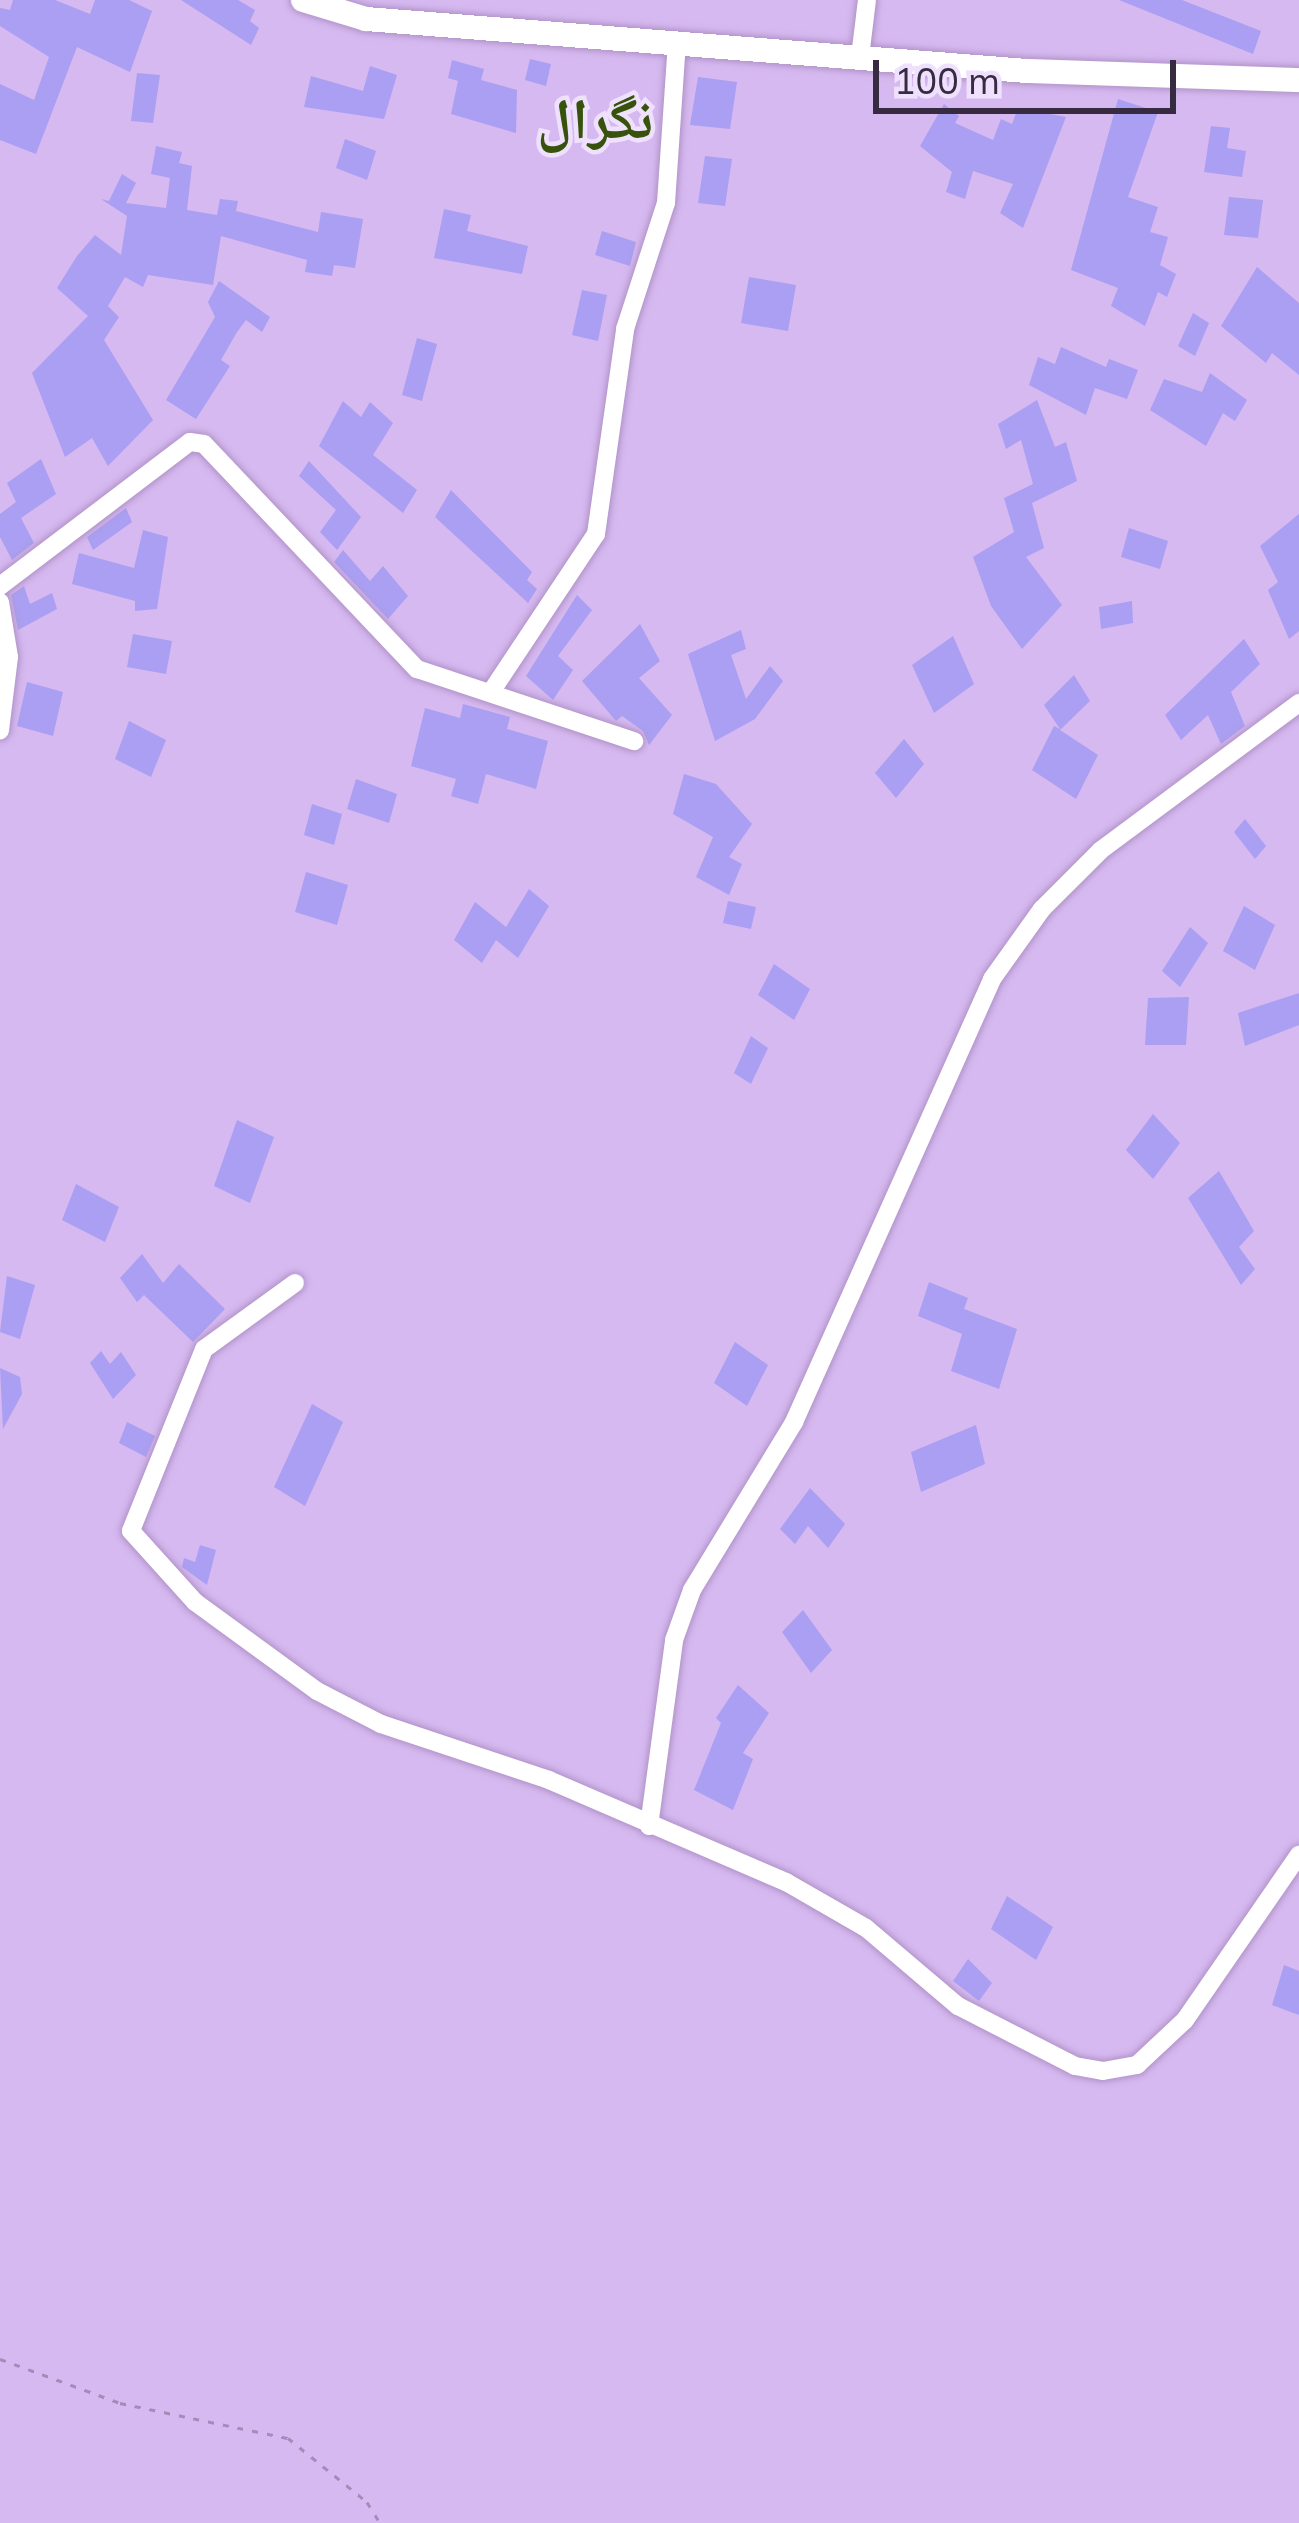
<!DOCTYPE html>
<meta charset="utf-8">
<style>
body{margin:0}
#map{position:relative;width:1299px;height:2523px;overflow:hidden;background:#d6b9f0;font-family:Mulish,"Noto Naskh Arabic",sans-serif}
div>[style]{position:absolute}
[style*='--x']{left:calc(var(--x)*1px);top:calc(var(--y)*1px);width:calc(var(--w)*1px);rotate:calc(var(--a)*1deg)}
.building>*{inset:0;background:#aa9ff2}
.path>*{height:3px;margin-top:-1.5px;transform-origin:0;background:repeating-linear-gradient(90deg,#a38cb8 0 6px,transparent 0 15px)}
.roads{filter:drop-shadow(0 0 3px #b093c8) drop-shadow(0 0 3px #b093c8)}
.street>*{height:18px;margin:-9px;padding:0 9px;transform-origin:9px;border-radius:9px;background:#fff}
.secondary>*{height:24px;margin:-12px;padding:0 12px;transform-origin:12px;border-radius:12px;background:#fff}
span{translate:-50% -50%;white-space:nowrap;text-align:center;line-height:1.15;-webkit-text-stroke:9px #efe0fd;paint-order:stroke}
.district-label{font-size:57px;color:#37520b;font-weight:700}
.scale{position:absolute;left:873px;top:60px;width:303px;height:54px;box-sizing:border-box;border:6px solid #372b41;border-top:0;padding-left:15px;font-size:36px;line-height:42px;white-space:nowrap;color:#372b41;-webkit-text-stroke:9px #efe0fd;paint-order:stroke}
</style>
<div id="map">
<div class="building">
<i style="clip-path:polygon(13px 0,55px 0,90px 14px,95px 0,129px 0,152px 11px,130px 72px,77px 47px,36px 154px,0 140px,0 84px,34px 100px,49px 57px,0 26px,0 8px,10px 10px)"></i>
<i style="clip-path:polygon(181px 0,238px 0,255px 10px,250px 21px,259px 28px,251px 45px)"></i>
<i style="clip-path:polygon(1119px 0,1182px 0,1261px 31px,1253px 54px)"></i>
<i style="clip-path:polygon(530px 59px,551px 64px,546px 86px,525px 80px)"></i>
<i style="clip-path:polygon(452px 60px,484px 69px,481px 80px,517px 90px,516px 133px,451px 114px,458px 81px,448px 78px)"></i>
<i style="clip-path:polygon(370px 66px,397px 75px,384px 119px,304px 107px,311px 76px,363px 91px)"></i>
<i style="clip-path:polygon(137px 73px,160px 75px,153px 123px,131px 121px)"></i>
<i style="clip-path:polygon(698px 77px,737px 82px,730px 129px,690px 125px)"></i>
<i style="clip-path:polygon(1118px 99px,1158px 112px,1128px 197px,1158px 207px,1150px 232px,1168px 237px,1160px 265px,1176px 274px,1167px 297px,1158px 292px,1145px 326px,1111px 306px,1118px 288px,1071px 270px)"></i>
<i style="clip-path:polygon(944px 104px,959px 116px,955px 123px,993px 140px,1001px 119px,1012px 124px,1018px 108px,1066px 117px,1023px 228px,1000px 213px,1013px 184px,973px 171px,965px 199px,946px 192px,952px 172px,920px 146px)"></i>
<i style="clip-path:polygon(1211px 126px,1230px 128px,1227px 148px,1246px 151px,1242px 177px,1204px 172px)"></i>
<i style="clip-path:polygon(345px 139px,376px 151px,367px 180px,336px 168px)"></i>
<i style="clip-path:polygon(156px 146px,182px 152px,179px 163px,192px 166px,187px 210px,217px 215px,220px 199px,238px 201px,236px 211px,318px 232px,321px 212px,363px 219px,355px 268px,334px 265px,332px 276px,305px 272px,307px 260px,221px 236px,213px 285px,148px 275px,143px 287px,125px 277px,108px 306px,119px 317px,104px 340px,153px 420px,108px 466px,92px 438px,65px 457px,32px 373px,88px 316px,57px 288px,77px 256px,95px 235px,121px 255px,127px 216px,101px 199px,109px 201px,122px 174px,136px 183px,126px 203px,166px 208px,170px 178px,151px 174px)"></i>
<i style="clip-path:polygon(705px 156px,732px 159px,725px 206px,698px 203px)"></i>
<i style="clip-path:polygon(1229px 197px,1263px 200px,1258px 238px,1224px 235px)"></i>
<i style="clip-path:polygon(444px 209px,471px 215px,467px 231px,528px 246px,522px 274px,434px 258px)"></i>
<i style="clip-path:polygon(602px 231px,636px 242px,630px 266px,595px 255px)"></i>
<i style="clip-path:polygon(1257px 267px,1299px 303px,1299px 375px,1272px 353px,1266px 363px,1221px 326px)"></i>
<i style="clip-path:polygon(749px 277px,796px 285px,788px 331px,741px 323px)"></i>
<i style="clip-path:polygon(219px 281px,270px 317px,262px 332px,246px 320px,237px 332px,221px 360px,230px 366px,196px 419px,166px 400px,215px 317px,208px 302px)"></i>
<i style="clip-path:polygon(582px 290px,607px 295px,598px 341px,572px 335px)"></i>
<i style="clip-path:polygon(1193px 313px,1209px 323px,1195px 356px,1178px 346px)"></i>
<i style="clip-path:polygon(417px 338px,437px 344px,422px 401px,402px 395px)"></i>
<i style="clip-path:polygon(1061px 347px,1106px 367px,1109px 359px,1138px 370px,1127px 399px,1095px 388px,1086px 415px,1029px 385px,1038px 357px,1055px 364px)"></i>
<i style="clip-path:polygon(1210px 373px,1247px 400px,1235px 421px,1223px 413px,1206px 446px,1150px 410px,1164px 379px,1202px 392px)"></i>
<i style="clip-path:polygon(1037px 400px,1055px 447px,1066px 442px,1077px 481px,1032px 503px,1044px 548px,1026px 557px,1062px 605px,1022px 649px,991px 606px,973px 557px,1014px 532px,1004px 498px,1033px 484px,1021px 440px,1006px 449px,998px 424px)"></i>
<i style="clip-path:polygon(343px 401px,361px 417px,370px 402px,393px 423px,373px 455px,417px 490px,403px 513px,319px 446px)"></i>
<i style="clip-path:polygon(41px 459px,56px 494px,21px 518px,34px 543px,12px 560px,0 537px,0 514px,16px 502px,7px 483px)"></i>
<i style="clip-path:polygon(309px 461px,361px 517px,337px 550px,320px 532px,336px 510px,299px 476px)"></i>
<i style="clip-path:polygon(451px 490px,532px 572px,527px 580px,537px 589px,528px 603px,435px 517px)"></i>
<i style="clip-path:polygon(126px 508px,132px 522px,93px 550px,87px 537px)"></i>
<i style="clip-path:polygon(1299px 514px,1299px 631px,1289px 639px,1268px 590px,1278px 582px,1260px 546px)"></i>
<i style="clip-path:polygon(1129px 528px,1168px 541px,1160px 569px,1121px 557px)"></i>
<i style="clip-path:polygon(143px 530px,168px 537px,157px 609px,135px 611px,135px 601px,72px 584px,79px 553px,134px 568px)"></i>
<i style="clip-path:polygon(343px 550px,370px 581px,383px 566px,408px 596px,388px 619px,334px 562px)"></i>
<i style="clip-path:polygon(24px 586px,30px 604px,52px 593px,57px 609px,18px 630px,11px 595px)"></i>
<i style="clip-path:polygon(577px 595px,592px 610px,558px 656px,573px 670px,553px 700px,526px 676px)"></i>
<i style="clip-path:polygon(1132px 601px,1133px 623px,1101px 629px,1099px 607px)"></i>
<i style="clip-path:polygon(640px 624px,660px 661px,639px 678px,672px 715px,649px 745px,643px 731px,622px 716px,616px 721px,582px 681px)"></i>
<i style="clip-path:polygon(741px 630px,746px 649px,731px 655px,746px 699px,770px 666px,783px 681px,755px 719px,715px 741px,688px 654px)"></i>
<i style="clip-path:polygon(133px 634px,172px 641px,166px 674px,127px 667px)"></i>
<i style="clip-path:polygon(953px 636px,974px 684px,934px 713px,912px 665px)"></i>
<i style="clip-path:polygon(1244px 639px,1260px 664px,1231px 692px,1245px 726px,1221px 744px,1208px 715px,1181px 740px,1165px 715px)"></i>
<i style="clip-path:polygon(1074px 675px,1090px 701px,1060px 730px,1098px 755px,1076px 799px,1032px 770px,1054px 726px,1060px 729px,1044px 705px)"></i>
<i style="clip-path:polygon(27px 682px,63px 692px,53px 736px,17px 726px)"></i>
<i style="clip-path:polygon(463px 704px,510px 717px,507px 729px,548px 741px,536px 789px,486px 774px,478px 804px,451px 796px,456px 779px,411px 766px,425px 708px,460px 718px)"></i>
<i style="clip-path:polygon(129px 721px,166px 740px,151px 777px,115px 759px)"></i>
<i style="clip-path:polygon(904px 739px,924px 764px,896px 798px,875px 773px)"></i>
<i style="clip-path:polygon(684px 774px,716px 784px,752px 824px,729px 857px,742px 864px,729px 895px,696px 877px,713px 837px,673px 814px)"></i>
<i style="clip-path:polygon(356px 779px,397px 794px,389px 823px,347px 809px)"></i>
<i style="clip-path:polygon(312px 804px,342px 814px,334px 845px,304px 835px)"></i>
<i style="clip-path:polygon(1245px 819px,1266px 846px,1255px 859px,1234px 832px)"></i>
<i style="clip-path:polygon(306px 872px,348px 885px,337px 925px,295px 912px)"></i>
<i style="clip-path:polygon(529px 889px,549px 906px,518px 958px,496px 940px,482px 963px,454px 940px,475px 902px,506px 927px)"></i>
<i style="clip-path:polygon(728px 901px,756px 907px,751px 929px,723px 923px)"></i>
<i style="clip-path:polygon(1244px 906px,1275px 925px,1255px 970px,1223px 951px)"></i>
<i style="clip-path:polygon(1190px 927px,1208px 943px,1180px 987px,1162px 971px)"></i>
<i style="clip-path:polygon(774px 964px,810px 989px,794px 1020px,758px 995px)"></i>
<i style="clip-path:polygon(1299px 993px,1299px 1025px,1245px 1046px,1238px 1013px)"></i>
<i style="clip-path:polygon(1189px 997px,1186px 1045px,1145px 1045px,1148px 998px)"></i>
<i style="clip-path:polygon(751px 1036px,768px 1048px,751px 1084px,734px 1073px)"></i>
<i style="clip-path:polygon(1153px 1114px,1180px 1143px,1153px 1179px,1126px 1150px)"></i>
<i style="clip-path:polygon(237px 1120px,274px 1137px,250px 1203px,214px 1186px)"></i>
<i style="clip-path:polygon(1219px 1171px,1254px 1231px,1239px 1247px,1255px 1269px,1241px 1285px,1188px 1198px)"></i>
<i style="clip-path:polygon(76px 1184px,119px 1207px,105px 1242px,62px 1220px)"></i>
<i style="clip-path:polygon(142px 1254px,163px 1283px,179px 1264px,225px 1309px,193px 1342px,144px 1295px,137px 1302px,120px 1278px)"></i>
<i style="clip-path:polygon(7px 1276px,35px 1285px,20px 1339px,0 1332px)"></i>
<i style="clip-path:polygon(929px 1282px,968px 1298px,964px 1309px,1017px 1329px,999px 1389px,951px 1371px,962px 1334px,918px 1316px)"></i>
<i style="clip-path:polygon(735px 1342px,768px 1365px,747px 1406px,714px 1383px)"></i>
<i style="clip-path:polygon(101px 1351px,110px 1364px,121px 1352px,136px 1375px,113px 1399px,90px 1363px)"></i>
<i style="clip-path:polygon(0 1368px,20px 1377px,22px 1394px,3px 1429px)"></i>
<i style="clip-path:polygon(312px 1404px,343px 1422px,305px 1506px,274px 1487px)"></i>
<i style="clip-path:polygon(127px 1422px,155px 1436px,146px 1457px,119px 1443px)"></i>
<i style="clip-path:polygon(976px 1425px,985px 1464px,921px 1492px,911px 1452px)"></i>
<i style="clip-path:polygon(810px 1488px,845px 1524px,828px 1548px,808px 1526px,795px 1544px,780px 1529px)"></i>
<i style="clip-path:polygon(200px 1545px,216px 1550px,207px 1585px,182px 1567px,184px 1558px,195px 1562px)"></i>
<i style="clip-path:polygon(803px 1610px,832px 1650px,811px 1673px,782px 1632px)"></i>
<i style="clip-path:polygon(738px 1685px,769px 1713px,743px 1753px,753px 1759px,733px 1810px,694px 1790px,721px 1723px,716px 1718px)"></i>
<i style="clip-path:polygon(1007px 1896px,1053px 1927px,1036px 1960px,991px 1929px)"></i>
<i style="clip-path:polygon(968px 1959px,992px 1983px,979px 2001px,953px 1981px)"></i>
<i style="clip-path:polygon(1284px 1965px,1299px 1971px,1299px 2015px,1272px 2005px)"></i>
</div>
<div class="path">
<i style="--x:0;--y:2359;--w:128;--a:20.1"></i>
<i style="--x:120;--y:2403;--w:172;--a:11.8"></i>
<i style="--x:288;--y:2438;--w:102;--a:39"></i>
<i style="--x:367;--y:2502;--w:25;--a:58"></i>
</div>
<div class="roads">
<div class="street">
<i style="--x:860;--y:57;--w:57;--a:-83"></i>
<i style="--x:0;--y:586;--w:238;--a:-37.2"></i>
<i style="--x:190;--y:442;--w:14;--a:8"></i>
<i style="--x:204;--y:444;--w:310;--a:46.6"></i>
<i style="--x:417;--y:669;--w:229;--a:18.4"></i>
<i style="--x:0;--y:602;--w:56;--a:80.7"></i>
<i style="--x:9;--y:657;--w:74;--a:97"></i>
<i style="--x:491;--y:692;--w:190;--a:-56.4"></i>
<i style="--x:596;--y:534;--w:207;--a:-81.9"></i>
<i style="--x:625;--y:329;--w:133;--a:-72"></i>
<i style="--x:666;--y:203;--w:161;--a:-86.1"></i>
<i style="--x:295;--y:1283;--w:112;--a:144"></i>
<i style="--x:204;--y:1349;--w:196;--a:111.9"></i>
<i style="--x:131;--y:1531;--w:96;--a:48"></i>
<i style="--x:195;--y:1602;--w:151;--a:36.1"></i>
<i style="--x:317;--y:1691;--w:72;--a:27.3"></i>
<i style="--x:381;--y:1724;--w:177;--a:18.4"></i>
<i style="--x:549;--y:1780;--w:258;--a:23.3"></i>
<i style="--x:786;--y:1882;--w:92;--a:29.9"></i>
<i style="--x:866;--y:1928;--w:121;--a:40.3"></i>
<i style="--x:958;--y:2006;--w:131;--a:27.1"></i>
<i style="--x:1075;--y:2066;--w:28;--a:10"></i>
<i style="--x:1103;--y:2071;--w:35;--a:-10"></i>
<i style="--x:1137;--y:2065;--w:66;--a:-43.2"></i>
<i style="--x:1185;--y:2020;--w:201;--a:-55.4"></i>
<i style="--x:649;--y:1826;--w:188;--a:-82.3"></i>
<i style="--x:674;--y:1640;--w:53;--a:-70.2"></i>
<i style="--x:692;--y:1590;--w:197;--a:-58.7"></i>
<i style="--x:794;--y:1422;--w:485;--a:-65.9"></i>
<i style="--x:992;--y:979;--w:86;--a:-54.5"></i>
<i style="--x:1042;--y:909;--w:83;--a:-45"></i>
<i style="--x:1101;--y:850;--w:247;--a:-36.6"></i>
</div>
<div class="secondary">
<i style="--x:303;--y:0;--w:66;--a:16.8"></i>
<i style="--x:366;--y:19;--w:662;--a:4.5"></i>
<i style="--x:1026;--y:71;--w:273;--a:1.9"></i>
</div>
</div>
<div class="district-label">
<span style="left:595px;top:118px">نگرال</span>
</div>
<div class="scale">100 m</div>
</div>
